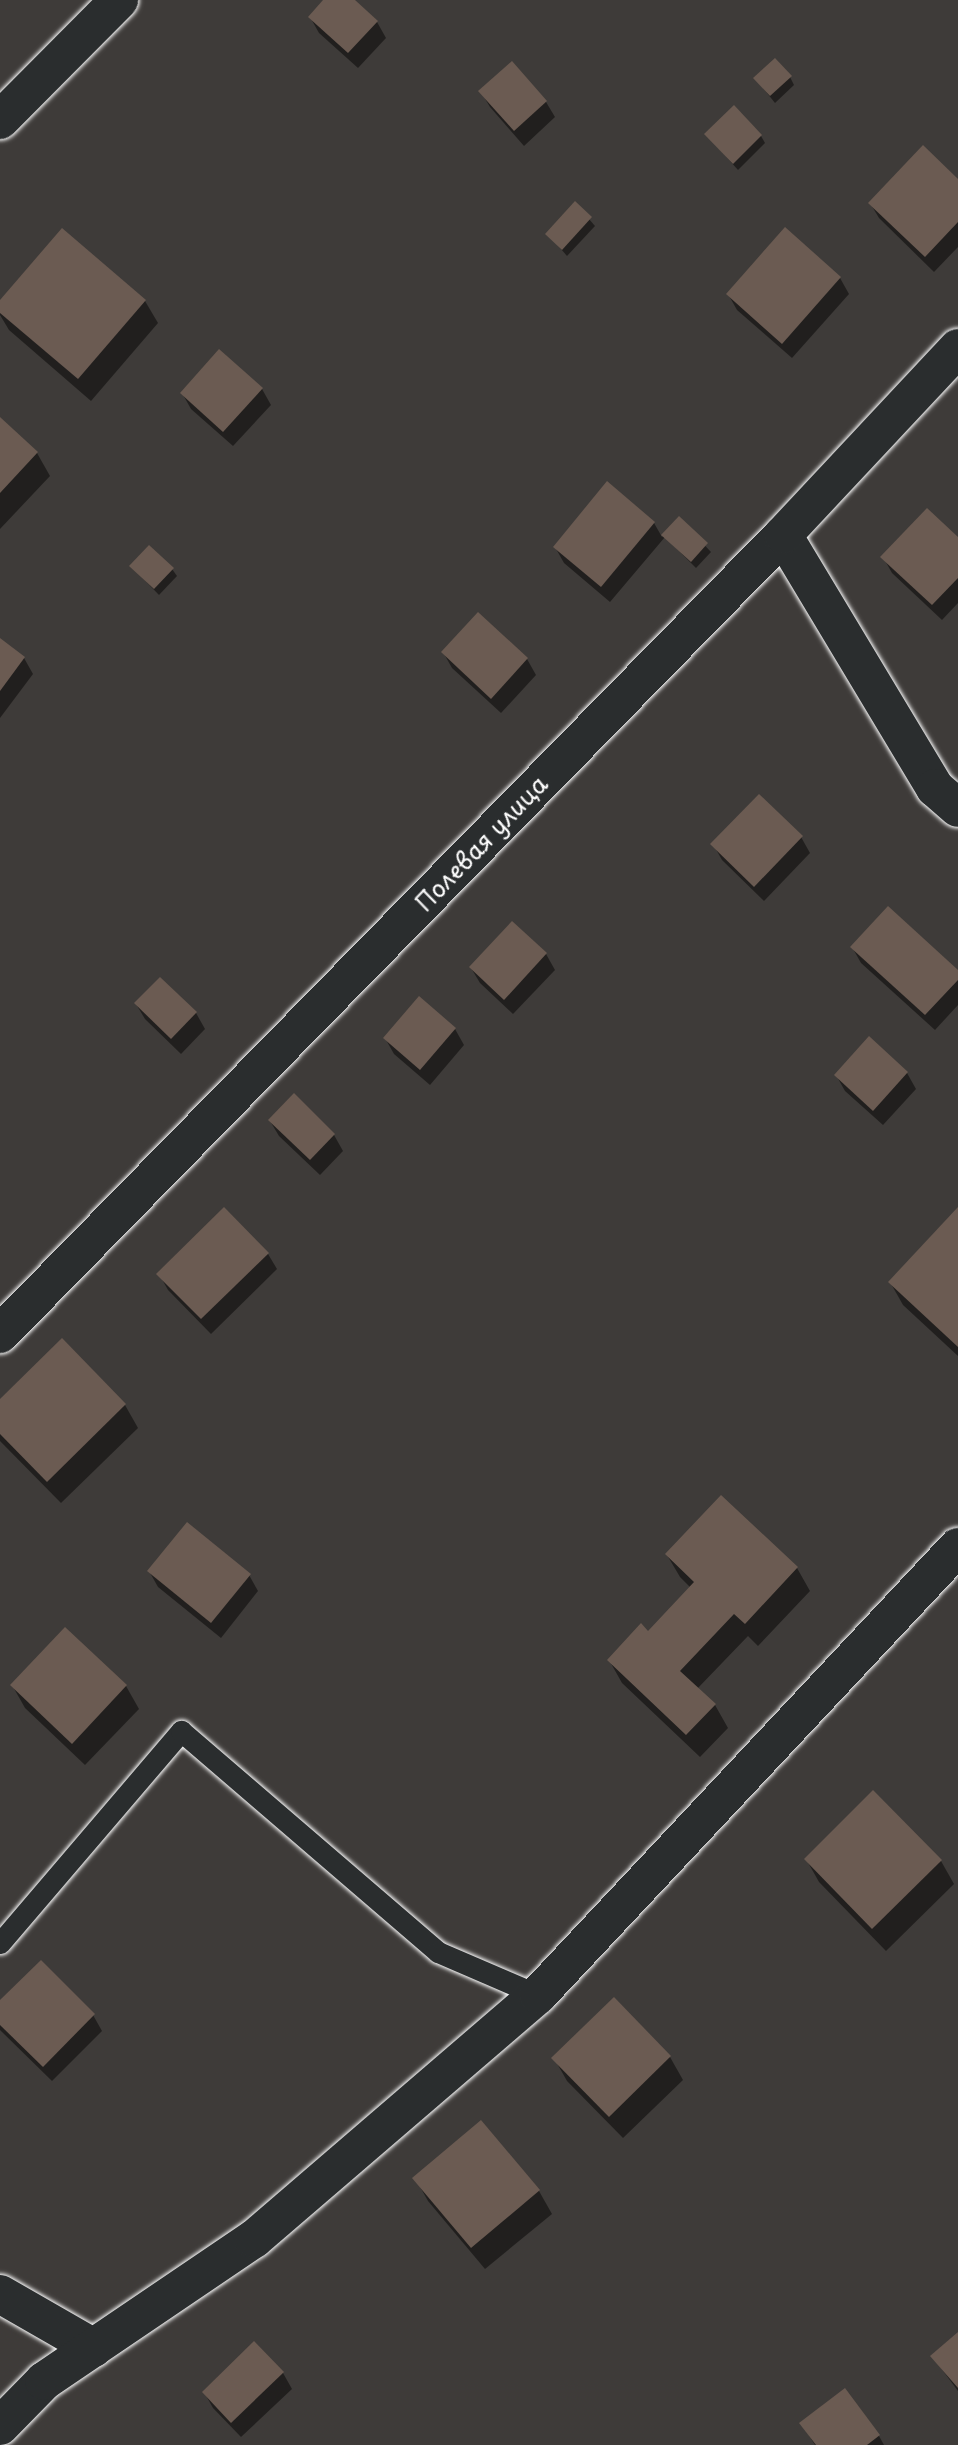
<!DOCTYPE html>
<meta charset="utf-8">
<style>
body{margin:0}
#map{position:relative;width:958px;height:2445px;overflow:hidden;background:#3e3b39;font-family:"Playpen Sans",sans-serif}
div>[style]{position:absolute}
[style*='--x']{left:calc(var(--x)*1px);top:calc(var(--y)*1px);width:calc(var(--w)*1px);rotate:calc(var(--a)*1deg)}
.shadow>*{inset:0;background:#0007}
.building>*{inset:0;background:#6b5b52}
.roads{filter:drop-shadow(0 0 2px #fff) drop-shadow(0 0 2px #fff)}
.service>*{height:21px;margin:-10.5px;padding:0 10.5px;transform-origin:10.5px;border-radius:10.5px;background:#2a2d2e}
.minor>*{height:38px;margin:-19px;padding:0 19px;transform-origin:19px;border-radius:19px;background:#2a2d2e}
span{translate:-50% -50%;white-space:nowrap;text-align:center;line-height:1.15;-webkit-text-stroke:6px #2a2d2e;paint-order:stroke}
.street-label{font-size:24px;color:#fff}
</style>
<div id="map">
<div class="shadow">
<i style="clip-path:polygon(325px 0,352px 0,377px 22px,386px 38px,358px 68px,319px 33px,310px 17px)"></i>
<i style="clip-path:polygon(790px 77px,794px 85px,775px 103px,755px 78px)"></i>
<i style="clip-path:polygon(481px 92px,546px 102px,555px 117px,524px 146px,490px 107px)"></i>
<i style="clip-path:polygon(706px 134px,761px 136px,765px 143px,738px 170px)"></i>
<i style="clip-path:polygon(958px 181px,958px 247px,934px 272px,879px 218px,870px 203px)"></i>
<i style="clip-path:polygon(576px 204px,595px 226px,567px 256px,548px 234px)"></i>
<i style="clip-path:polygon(840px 278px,849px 294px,792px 358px,737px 310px,728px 294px)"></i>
<i style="clip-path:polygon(145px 301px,158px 323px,91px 401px,9px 330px,0 315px,0 303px)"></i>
<i style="clip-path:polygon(262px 389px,271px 405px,233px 446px,191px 409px,182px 393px)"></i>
<i style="clip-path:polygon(0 419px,37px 453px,50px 476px,0 529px)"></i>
<i style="clip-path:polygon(679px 518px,711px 552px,696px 568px,665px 537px,610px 602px,564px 563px,555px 547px,654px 523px,662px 537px)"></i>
<i style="clip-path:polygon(958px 539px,958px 603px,942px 620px,892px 573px,883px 557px)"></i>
<i style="clip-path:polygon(131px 566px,172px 569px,177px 576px,159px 595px)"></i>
<i style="clip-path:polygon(0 640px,24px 658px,33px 674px,0 718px)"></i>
<i style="clip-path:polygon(443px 652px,527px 659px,536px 675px,501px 713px,452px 668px)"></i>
<i style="clip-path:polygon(801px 837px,810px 853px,764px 901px,722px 860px,713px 844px)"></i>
<i style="clip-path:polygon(852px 947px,958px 973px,958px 1005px,935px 1030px,861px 963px)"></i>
<i style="clip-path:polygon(546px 954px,555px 970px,513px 1014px,480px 983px,471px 968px)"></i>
<i style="clip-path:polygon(419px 999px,455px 1029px,464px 1045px,430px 1085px,394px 1054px,385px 1038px)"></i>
<i style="clip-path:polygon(136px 1004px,196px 1013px,205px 1029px,181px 1054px,145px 1019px)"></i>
<i style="clip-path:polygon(907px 1073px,916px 1089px,883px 1125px,845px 1091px,836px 1075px)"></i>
<i style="clip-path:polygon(270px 1121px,334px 1135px,343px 1151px,320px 1175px,279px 1136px)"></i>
<i style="clip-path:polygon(958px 1209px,958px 1356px,903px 1305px,890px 1282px)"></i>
<i style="clip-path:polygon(268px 1254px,277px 1269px,211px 1334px,168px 1290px,159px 1274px)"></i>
<i style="clip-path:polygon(62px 1341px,125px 1405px,138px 1428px,61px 1503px,0 1441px,0 1401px)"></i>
<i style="clip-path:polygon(667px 1555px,797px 1568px,810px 1591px,758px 1646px,748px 1636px,697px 1689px,715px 1705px,728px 1728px,700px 1757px,622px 1683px,609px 1660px,648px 1633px,691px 1588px,680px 1577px)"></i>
<i style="clip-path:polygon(149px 1571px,249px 1575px,258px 1591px,221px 1638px,158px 1587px)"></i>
<i style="clip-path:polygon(65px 1630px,126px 1686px,139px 1709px,85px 1765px,25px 1708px,12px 1685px)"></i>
<i style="clip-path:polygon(873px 1793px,941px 1861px,954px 1884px,886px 1951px,819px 1882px,806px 1859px)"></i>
<i style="clip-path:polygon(0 2003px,93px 2015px,102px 2031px,52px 2081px,0 2030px)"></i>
<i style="clip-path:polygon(670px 2057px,683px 2080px,623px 2138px,567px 2081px,554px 2058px)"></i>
<i style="clip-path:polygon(415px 2178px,539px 2191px,552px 2214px,485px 2269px,428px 2201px)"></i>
<i style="clip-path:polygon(958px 2334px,958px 2391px,932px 2356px)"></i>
<i style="clip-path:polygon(254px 2344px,283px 2373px,292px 2389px,241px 2437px,213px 2408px,204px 2392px)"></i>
<i style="clip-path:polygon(801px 2423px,879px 2436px,884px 2445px,815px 2445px)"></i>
</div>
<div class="building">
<i style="clip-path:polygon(323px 0,355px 0,378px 21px,348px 53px,308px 17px)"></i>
<i style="clip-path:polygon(775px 58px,792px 76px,770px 96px,753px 78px)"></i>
<i style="clip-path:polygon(512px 61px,547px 101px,514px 131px,478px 91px)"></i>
<i style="clip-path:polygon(734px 105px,762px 135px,733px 164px,704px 134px)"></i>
<i style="clip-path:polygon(923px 145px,958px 179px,958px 222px,925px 257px,868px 203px)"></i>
<i style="clip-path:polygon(575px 201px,592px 217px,562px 250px,545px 234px)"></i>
<i style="clip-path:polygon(785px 227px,841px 277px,782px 344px,726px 294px)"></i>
<i style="clip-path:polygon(62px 228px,146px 300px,78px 379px,0 313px,0 300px)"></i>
<i style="clip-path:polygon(219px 349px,263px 388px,223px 432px,180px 393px)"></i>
<i style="clip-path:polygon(0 417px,38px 452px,0 493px)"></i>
<i style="clip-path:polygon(607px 481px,655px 522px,601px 587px,553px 547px)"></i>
<i style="clip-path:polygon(927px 508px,958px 537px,958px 578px,932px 605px,880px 557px)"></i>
<i style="clip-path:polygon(679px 516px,708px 543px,691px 562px,661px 535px)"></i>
<i style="clip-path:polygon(149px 545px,174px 568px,154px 589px,129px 566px)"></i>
<i style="clip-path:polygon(478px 612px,528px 658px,491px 699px,441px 652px)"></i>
<i style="clip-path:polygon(0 638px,25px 657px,0 691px)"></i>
<i style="clip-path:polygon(759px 794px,803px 836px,754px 887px,710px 844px)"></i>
<i style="clip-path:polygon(888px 906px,958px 970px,958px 980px,925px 1015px,850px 947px)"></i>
<i style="clip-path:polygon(512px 921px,547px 953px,504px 1000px,469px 967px)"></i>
<i style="clip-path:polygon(160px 977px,197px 1012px,171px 1039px,134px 1003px)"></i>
<i style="clip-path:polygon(419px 996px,456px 1028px,420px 1070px,383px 1038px)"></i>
<i style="clip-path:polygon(869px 1036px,908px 1072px,873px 1111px,834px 1075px)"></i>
<i style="clip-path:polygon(294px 1093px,335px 1134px,310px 1160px,268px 1120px)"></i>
<i style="clip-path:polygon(224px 1207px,269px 1253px,201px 1319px,156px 1274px)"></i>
<i style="clip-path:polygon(958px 1207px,958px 1347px,888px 1282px)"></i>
<i style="clip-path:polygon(62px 1338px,126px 1404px,47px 1482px,0 1434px,0 1399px)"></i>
<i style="clip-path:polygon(721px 1495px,798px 1567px,745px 1624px,734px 1614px,680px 1671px,716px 1704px,686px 1735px,607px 1660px,641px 1623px,648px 1631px,694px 1582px,665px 1554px)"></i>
<i style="clip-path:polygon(187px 1522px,251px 1574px,211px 1623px,147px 1571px)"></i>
<i style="clip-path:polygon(65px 1627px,127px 1685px,72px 1744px,10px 1685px)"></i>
<i style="clip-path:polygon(873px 1790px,942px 1860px,872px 1929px,804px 1859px)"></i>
<i style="clip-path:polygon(41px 1960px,95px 2014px,43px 2067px,0 2025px,0 2000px)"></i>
<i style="clip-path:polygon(614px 1997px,671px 2056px,609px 2117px,551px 2058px)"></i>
<i style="clip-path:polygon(481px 2120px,540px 2190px,471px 2248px,412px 2178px)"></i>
<i style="clip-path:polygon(958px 2332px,958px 2388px,930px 2356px)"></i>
<i style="clip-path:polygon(254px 2341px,284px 2372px,231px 2423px,202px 2392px)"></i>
<i style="clip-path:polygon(845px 2388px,880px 2435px,867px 2445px,816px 2445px,799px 2423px)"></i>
</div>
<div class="roads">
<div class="service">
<i style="--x:0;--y:1943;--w:279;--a:-49.5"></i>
<i style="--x:181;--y:1731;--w:339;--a:40.7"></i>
<i style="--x:438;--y:1952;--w:109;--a:23.3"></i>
</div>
<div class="minor">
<i style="--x:0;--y:120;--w:169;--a:-45.2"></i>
<i style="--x:783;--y:535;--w:295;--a:59"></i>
<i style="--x:935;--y:788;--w:30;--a:41"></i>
<i style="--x:0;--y:1334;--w:1119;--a:-45.58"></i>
<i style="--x:783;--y:535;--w:256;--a:-46.9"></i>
<i style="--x:0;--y:2294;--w:108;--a:29.9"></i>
<i style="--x:0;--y:2426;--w:63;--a:-45.6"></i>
<i style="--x:44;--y:2381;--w:254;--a:-34.1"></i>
<i style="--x:254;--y:2239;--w:374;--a:-40.7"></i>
<i style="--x:538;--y:1995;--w:614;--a:-46.85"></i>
</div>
</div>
<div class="street-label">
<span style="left:481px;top:843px;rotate:-46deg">Полевая улица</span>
</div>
</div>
